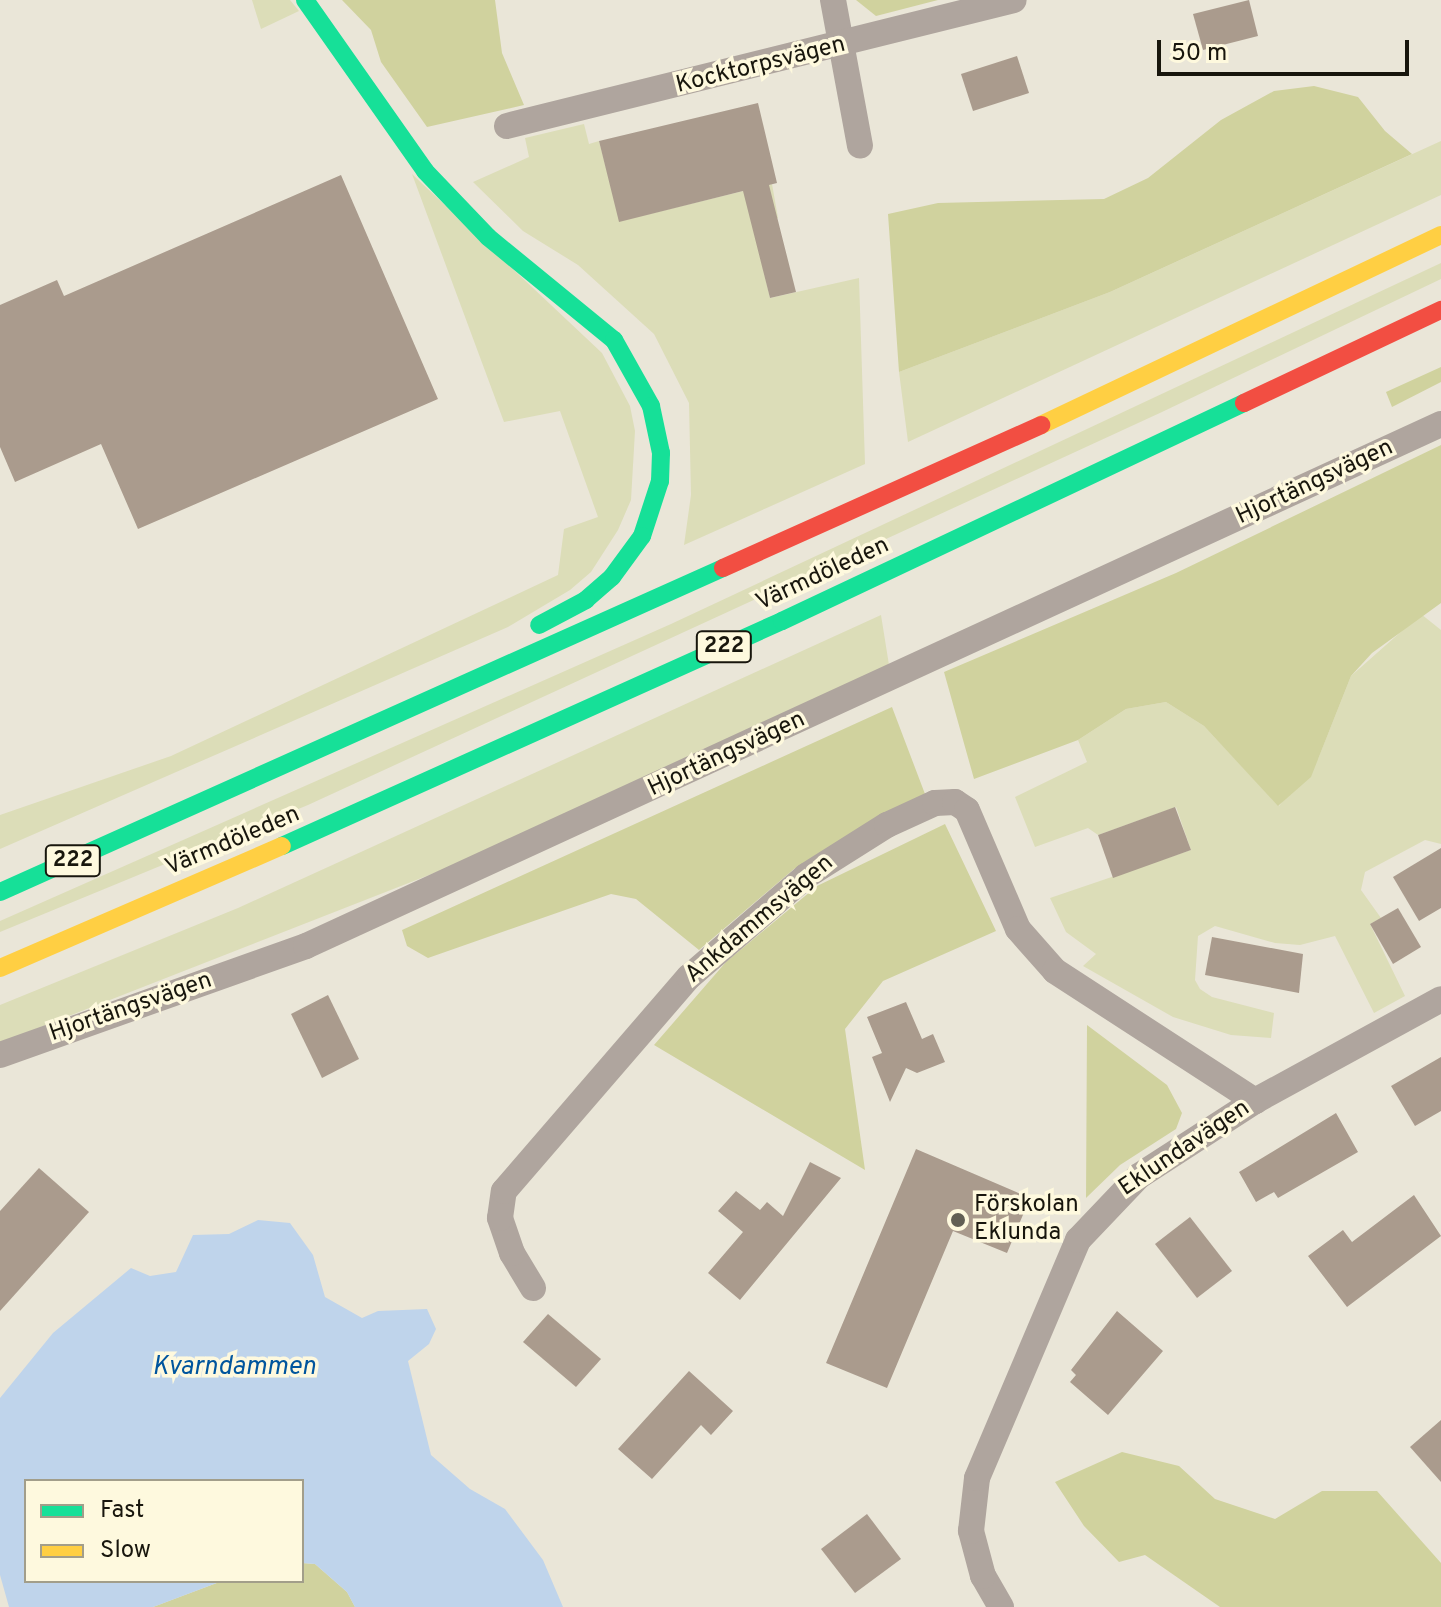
<!DOCTYPE html>
<meta charset="utf-8">
<style>
body{margin:0}
#map{position:relative;width:1441px;height:1607px;overflow:hidden;background:#eae6d8;font-family:Overpass,sans-serif}
div>[style]{position:absolute}
[style*='--x']{left:calc(var(--x)*1px);top:calc(var(--y)*1px);width:calc(var(--w)*1px);rotate:calc(var(--a)*1deg)}
.green>*{inset:0;background:#dcddb8}
.forest>*{inset:0;background:#d0d29e}
.water>*{inset:0;background:#bfd4eb}
.building>*{inset:0;background:#aa9b8d}
.street>*{height:26px;margin:-13px;padding:0 13px;transform-origin:13px;border-radius:13px;background:#afa59e}
.fast>*{height:18px;margin:-9px;padding:0 9px;transform-origin:9px;border-radius:9px;background:#16e098}
.slow>*{height:18px;margin:-9px;padding:0 9px;transform-origin:9px;border-radius:9px;background:#ffcf43}
.jam>*{height:18px;margin:-9px;padding:0 9px;transform-origin:9px;border-radius:9px;background:#f24e42}
.dots>*{width:22px;height:22px;translate:-50% -50%;box-sizing:border-box;border:4px solid #fef9de;border-radius:50%}
span{translate:-50% -50%;white-space:nowrap;text-align:center;line-height:1.15;-webkit-text-stroke:7px #fef9de;paint-order:stroke}
.shield-label span{padding:2px 6px;background:#fef9de;border:2px solid;border-radius:6px;-webkit-text-stroke-width:0}
.shield-label{font-size:22px;color:#18160d;font-weight:700}
.street-label{font-size:24px;color:#18160d}
.poi-label{font-size:24px;color:#18160d}
.left{translate:0 -50%;text-align:left}
.water-label{font-size:26px;color:#00559d;font-style:italic}
.legend{position:absolute;left:24px;top:1479px;width:280px;height:104px;box-sizing:border-box;background:#fef9de;border:2px solid #a29e8a;margin:0;padding:10px 14px;list-style:none;font-size:24px;color:#18160d}
.legend li{display:flex;align-items:center;gap:16px;height:40px}
.legend b{width:40px;border:2px solid #a29e8a}
.scale{position:absolute;left:1157px;top:40px;width:252px;height:36px;box-sizing:border-box;border:4px solid #18160d;border-top:0;padding-left:10px;font-size:24px;line-height:28px;white-space:nowrap;color:#18160d;-webkit-text-stroke:6px #fef9de;paint-order:stroke}
</style>
<div id="map">
<div class="green">
<i style="clip-path:polygon(252px 0,290px 0,299px 11px,261px 29px)"></i>
<i style="clip-path:polygon(584px 124px,589px 144px,599px 141px,620px 221px,772px 184px,778px 218px,753px 225px,770px 298px,859px 278px,865px 464px,684px 545px,691px 495px,689px 403px,654px 334px,578px 265px,523px 231px,473px 182px,529px 157px,525px 138px)"></i>
<i style="clip-path:polygon(1441px 141px,1441px 195px,908px 442px,899px 372px,1110px 292px)"></i>
<i style="clip-path:polygon(412px 174px,602px 353px,630px 406px,635px 431px,631px 500px,618px 530px,591px 572px,570px 590px,508px 627px,0 849px,0 815px,171px 756px,558px 575px,564px 529px,598px 517px,560px 411px,504px 422px)"></i>
<i style="clip-path:polygon(1441px 263px,1441px 279px,1162px 412px,308px 805px,0 932px,0 921px,671px 624px)"></i>
<i style="clip-path:polygon(1421px 614px,1441px 630px,1441px 844px,1425px 840px,1365px 872px,1361px 890px,1381px 918px,1370px 924px,1405px 996px,1374px 1013px,1335px 936px,1300px 945px,1275px 943px,1215px 926px,1198px 936px,1195px 980px,1200px 989px,1212px 997px,1274px 1013px,1271px 1038px,1231px 1035px,1173px 1017px,1083px 966px,1096px 954px,1066px 932px,1050px 898px,1191px 850px,1176px 807px,1098px 835px,1088px 828px,1035px 847px,1015px 797px,1087px 762px,1078px 740px,1126px 709px,1166px 702px,1204px 726px,1279px 806px,1318px 759px,1351px 676px)"></i>
<i style="clip-path:polygon(881px 615px,889px 665px,470px 859px,0 1043px,0 1005px,238px 908px)"></i>
</div>
<div class="forest">
<i style="clip-path:polygon(342px 0,495px 0,502px 53px,524px 105px,427px 127px,381px 62px,371px 30px)"></i>
<i style="clip-path:polygon(856px 0,938px 0,876px 16px)"></i>
<i style="clip-path:polygon(1314px 86px,1358px 97px,1385px 131px,1412px 154px,1110px 292px,899px 372px,888px 214px,938px 203px,1104px 199px,1148px 178px,1221px 120px,1274px 91px)"></i>
<i style="clip-path:polygon(1441px 367px,1441px 382px,1392px 407px,1386px 392px)"></i>
<i style="clip-path:polygon(1441px 445px,1441px 603px,1372px 653px,1351px 676px,1311px 777px,1278px 806px,1204px 726px,1166px 702px,1126px 709px,1078px 740px,974px 779px,944px 672px,1176px 573px)"></i>
<i style="clip-path:polygon(892px 707px,925px 794px,794px 869px,699px 950px,636px 899px,611px 894px,428px 958px,407px 946px,402px 930px)"></i>
<i style="clip-path:polygon(945px 824px,996px 931px,883px 981px,845px 1029px,865px 1170px,654px 1045px,726px 962px,817px 886px)"></i>
<i style="clip-path:polygon(1087px 1025px,1167px 1085px,1182px 1113px,1176px 1129px,1120px 1165px,1086px 1198px)"></i>
<i style="clip-path:polygon(1122px 1452px,1179px 1466px,1215px 1499px,1275px 1519px,1322px 1491px,1377px 1491px,1441px 1563px,1441px 1607px,1220px 1607px,1145px 1555px,1119px 1562px,1084px 1526px,1055px 1482px)"></i>
<i style="clip-path:polygon(302px 1563px,315px 1564px,347px 1592px,355px 1607px,153px 1607px,222px 1581px,302px 1581px)"></i>
</div>
<div class="water">
<i style="clip-path:polygon(258px 1220px,290px 1223px,313px 1255px,325px 1297px,362px 1318px,378px 1311px,427px 1309px,436px 1329px,429px 1344px,408px 1361px,431px 1455px,470px 1489px,505px 1509px,543px 1560px,563px 1607px,355px 1607px,347px 1592px,315px 1564px,302px 1563px,302px 1481px,26px 1481px,26px 1581px,222px 1581px,153px 1607px,9px 1607px,0 1575px,0 1398px,53px 1333px,131px 1268px,150px 1276px,176px 1272px,193px 1235px,229px 1234px)"></i>
</div>
<div class="building">
<i style="clip-path:polygon(1249px 0,1258px 36px,1203px 50px,1193px 14px)"></i>
<i style="clip-path:polygon(1017px 56px,1029px 93px,973px 111px,961px 74px)"></i>
<i style="clip-path:polygon(758px 103px,777px 183px,769px 185px,796px 292px,770px 298px,743px 191px,619px 222px,599px 141px)"></i>
<i style="clip-path:polygon(341px 175px,438px 399px,138px 529px,101px 444px,15px 482px,0 447px,0 305px,57px 280px,64px 296px)"></i>
<i style="clip-path:polygon(1175px 807px,1191px 850px,1113px 878px,1098px 835px)"></i>
<i style="clip-path:polygon(1441px 848px,1441px 908px,1419px 921px,1393px 877px)"></i>
<i style="clip-path:polygon(1398px 908px,1421px 947px,1393px 964px,1370px 924px)"></i>
<i style="clip-path:polygon(1212px 937px,1303px 954px,1299px 993px,1205px 975px)"></i>
<i style="clip-path:polygon(328px 995px,359px 1059px,322px 1078px,291px 1014px)"></i>
<i style="clip-path:polygon(906px 1002px,922px 1039px,933px 1034px,945px 1062px,917px 1073px,906px 1068px,890px 1102px,872px 1057px,882px 1053px,867px 1017px)"></i>
<i style="clip-path:polygon(1441px 1057px,1441px 1111px,1415px 1126px,1391px 1086px)"></i>
<i style="clip-path:polygon(1336px 1113px,1358px 1152px,1278px 1198px,1274px 1192px,1256px 1202px,1239px 1172px)"></i>
<i style="clip-path:polygon(916px 1149px,1030px 1198px,1007px 1253px,953px 1231px,887px 1388px,826px 1363px)"></i>
<i style="clip-path:polygon(810px 1162px,841px 1178px,740px 1300px,708px 1273px,743px 1232px,718px 1211px,736px 1191px,760px 1210px,767px 1202px,783px 1216px)"></i>
<i style="clip-path:polygon(39px 1168px,89px 1212px,0 1311px,0 1211px)"></i>
<i style="clip-path:polygon(1414px 1195px,1441px 1236px,1347px 1307px,1308px 1256px,1343px 1230px,1352px 1242px)"></i>
<i style="clip-path:polygon(1190px 1217px,1232px 1271px,1197px 1298px,1155px 1244px)"></i>
<i style="clip-path:polygon(1117px 1311px,1163px 1351px,1108px 1415px,1070px 1382px,1076px 1375px,1071px 1370px)"></i>
<i style="clip-path:polygon(548px 1314px,601px 1359px,576px 1387px,523px 1342px)"></i>
<i style="clip-path:polygon(689px 1371px,733px 1411px,711px 1435px,701px 1425px,652px 1479px,618px 1449px)"></i>
<i style="clip-path:polygon(1441px 1420px,1441px 1482px,1410px 1447px)"></i>
<i style="clip-path:polygon(867px 1514px,901px 1559px,855px 1593px,821px 1549px)"></i>
</div>
<div class="street">
<i style="--x:833;--y:0;--w:148;--a:79.5"></i>
<i style="--x:507;--y:126;--w:522;--a:-13.96"></i>
<i style="--x:0;--y:1055;--w:325;--a:-19.6"></i>
<i style="--x:306;--y:946;--w:1249;--a:-24.7"></i>
<i style="--x:533;--y:1288;--w:41;--a:-121"></i>
<i style="--x:512;--y:1253;--w:37;--a:-109"></i>
<i style="--x:500;--y:1218;--w:27;--a:-82"></i>
<i style="--x:504;--y:1191;--w:283;--a:-49.2"></i>
<i style="--x:689;--y:977;--w:155;--a:-40.8"></i>
<i style="--x:806;--y:876;--w:96;--a:-32.2"></i>
<i style="--x:887;--y:825;--w:53;--a:-24.6"></i>
<i style="--x:935;--y:803;--w:20;--a:-3"></i>
<i style="--x:955;--y:802;--w:14;--a:34"></i>
<i style="--x:967;--y:810;--w:129;--a:66.8"></i>
<i style="--x:1018;--y:929;--w:56;--a:48.6"></i>
<i style="--x:1055;--y:971;--w:239;--a:33"></i>
<i style="--x:1001;--y:1607;--w:36;--a:-120"></i>
<i style="--x:983;--y:1576;--w:47;--a:-104.9"></i>
<i style="--x:971;--y:1531;--w:53;--a:-83.5"></i>
<i style="--x:977;--y:1478;--w:259;--a:-67"></i>
<i style="--x:1078;--y:1240;--w:88;--a:-46.4"></i>
<i style="--x:1139;--y:1176;--w:138;--a:-32.9"></i>
<i style="--x:1255;--y:1101;--w:212;--a:-28.7"></i>
</div>
<div class="fast">
<i style="--x:305;--y:0;--w:209;--a:54.9"></i>
<i style="--x:425;--y:171;--w:91;--a:46.3"></i>
<i style="--x:488;--y:237;--w:163;--a:39.3"></i>
<i style="--x:614;--y:340;--w:76;--a:60.7"></i>
<i style="--x:651;--y:406;--w:48;--a:78"></i>
<i style="--x:661;--y:453;--w:28;--a:92"></i>
<i style="--x:660;--y:481;--w:58;--a:108.1"></i>
<i style="--x:642;--y:536;--w:51;--a:126.2"></i>
<i style="--x:612;--y:577;--w:35;--a:139"></i>
<i style="--x:586;--y:600;--w:53;--a:152"></i>
<i style="--x:282;--y:846;--w:548;--a:-24.23"></i>
<i style="--x:782;--y:621;--w:511;--a:-25.26"></i>
<i style="--x:0;--y:892;--w:792;--a:-24.14"></i>
</div>
<div class="slow">
<i style="--x:1041;--y:425;--w:443;--a:-25.4"></i>
<i style="--x:0;--y:968;--w:307;--a:-23.4"></i>
</div>
<div class="jam">
<i style="--x:1244;--y:403;--w:218;--a:-25.3"></i>
<i style="--x:723;--y:568;--w:349;--a:-24.2"></i>
</div>
<div class="dots">
<i style="left:958px;top:1220px;background:#625f54"></i>
</div>
<div class="shield-label">
<span style="left:724px;top:647px">222</span>
<span style="left:73px;top:861px">222</span>
</div>
<div class="street-label">
<span style="left:761px;top:66px;rotate:-14deg">Kocktorpsvägen</span>
<span style="left:1315px;top:483px;rotate:-25deg">Hjortängsvägen</span>
<span style="left:823px;top:575px;rotate:-25deg">Värmdöleden</span>
<span style="left:727px;top:755px;rotate:-25deg">Hjortängsvägen</span>
<span style="left:233px;top:842px;rotate:-23deg">Värmdöleden</span>
<span style="left:760px;top:920px;rotate:-40deg">Ankdammsvägen</span>
<span style="left:131px;top:1008px;rotate:-19deg">Hjortängsvägen</span>
<span style="left:1185px;top:1149px;rotate:-34deg">Eklundavägen</span>
</div>
<div class="poi-label">
<span class="left" style="left:974px;top:1220px">Förskolan<br>Eklunda</span>
</div>
<div class="water-label">
<span style="left:234px;top:1368px">Kvarndammen</span>
</div>
<ul class="legend">
<li><b style="height:10px;background:#16e098"></b>Fast</li>
<li><b style="height:10px;background:#ffcf43"></b>Slow</li>
</ul>
<div class="scale">50 m</div>
</div>
